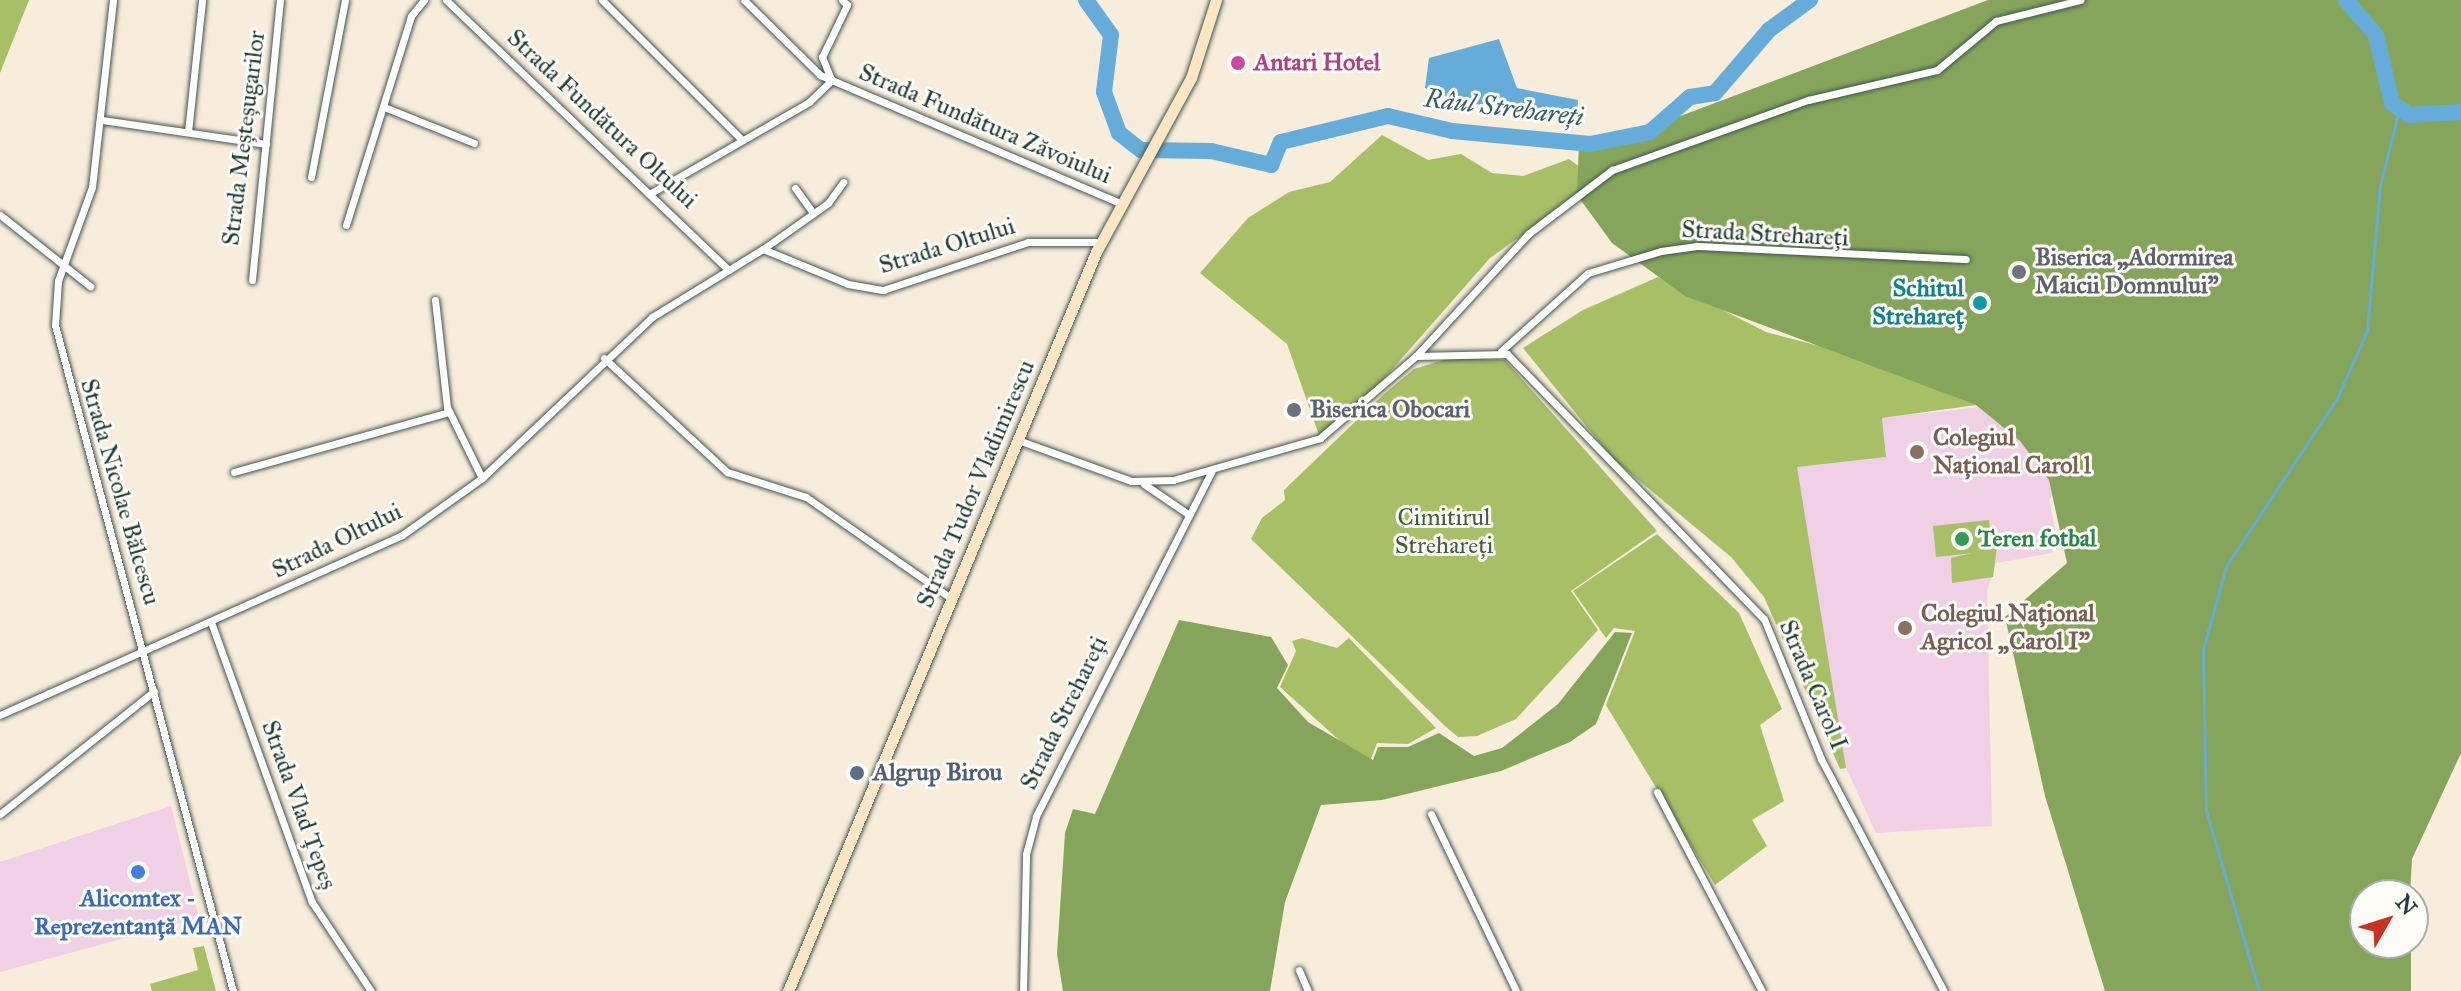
<!DOCTYPE html>
<meta charset="utf-8">
<style>
body{margin:0}
#map{position:relative;width:2461px;height:991px;overflow:hidden;background:#f8ecda;font-family:"IM FELL Great Primer",serif}
div>[style]{position:absolute}
[style*='--x']{left:calc(var(--x)*1px);top:calc(var(--y)*1px);width:calc(var(--w)*1px);rotate:calc(var(--a)*1deg)}
.built>*{inset:0;background:#f0d0e5}
.green>*{inset:0;background:#a7bf65}
.forest>*{inset:0;background:#85a65a}
.water>*{inset:0;background:#64addb}
.stream>*{height:3px;margin:-1.5px;padding:0 1.5px;transform-origin:1.5px;border-radius:1.5px;background:#64addb}
.river>*{height:16px;margin:-8px;padding:0 8px;transform-origin:8px;border-radius:8px;background:#64addb}
.roads{filter:drop-shadow(0 0 2px #40574d) drop-shadow(0 0 2px #40574d)}
.minor>*{height:7px;margin:-3.5px;padding:0 3.5px;transform-origin:3.5px;border-radius:3.5px;background:#fff}
.secondary>*{height:11px;margin:-5.5px;padding:0 5.5px;transform-origin:5.5px;border-radius:5.5px;background:#fbe6c4}
.dots>*{width:22px;height:22px;translate:-50% -50%;box-sizing:border-box;border:4px solid #fdfcf7;border-radius:50%}
span{translate:-50% -50%;white-space:nowrap;text-align:center;line-height:1.15;-webkit-text-stroke:6px #fdfcf7;paint-order:stroke}
.hotel-label{font-size:24px;color:#b23c85;font-weight:700}
.left{translate:0 -50%;text-align:left}
.street-label{font-size:24px;color:#1f3d34}
.worship-label{font-size:24px;color:#5b616d;font-weight:700}
.culture-label{font-size:24px;color:#0d838f;font-weight:700}
.right{translate:-100% -50%;text-align:right}
.education-label{font-size:24px;color:#785e54;font-weight:700}
.park-label{font-size:24px;color:#415e40}
.leisure-label{font-size:24px;color:#27864d;font-weight:700}
.service-label{font-size:24px;color:#4e5e75;font-weight:700}
.shop-label{font-size:24px;color:#366cbe;font-weight:700}
.water-label{font-size:26px;color:#345f66;font-style:italic}
.north{position:absolute;left:2349px;top:879px;width:80px;height:80px;box-sizing:border-box;background:#fdfcf7;border:2px solid #a4b0a9;border-radius:50%;rotate:51deg;font-size:22px;font-weight:700;line-height:32px;text-align:center;color:#1f3d34}
.north::after{content:'';display:block;margin:auto;width:28px;height:36px;background:#c8321e;clip-path:polygon(50% 0,100% 100%,50% 72%,0 100%)}
</style>
<div id="map">
<div class="built">
<i style="clip-path:polygon(2123px 391px,2077px 470px,2049px 499px,2057px 538px,2052px 553px,1996px 563px,1987px 591px,1992px 826px,1876px 833px,1846px 768px,1796px 467px,1886px 457px,1882px 418px)"></i>
<i style="clip-path:polygon(171px 806px,199px 918px,0 972px,0 862px)"></i>
</div>
<div class="green">
<i style="clip-path:polygon(0 0,29px 0,0 73px)"></i>
<i style="clip-path:polygon(1382px 135px,1428px 160px,1461px 154px,1492px 173px,1523px 176px,1569px 159px,1589px 174px,1574px 198px,1490px 258px,1366px 399px,1320px 438px,1287px 344px,1200px 273px,1248px 218px,1289px 192px,1330px 182px)"></i>
<i style="clip-path:polygon(1658px 277px,1766px 332px,1831px 349px,1976px 405px,1882px 418px,1886px 457px,1797px 467px,1846px 768px,1840px 769px,1764px 597px,1731px 557px,1613px 459px,1523px 348px,1583px 310px)"></i>
<i style="clip-path:polygon(1450px 358px,1505px 360px,1657px 531px,1571px 591px,1598px 630px,1516px 719px,1477px 736px,1458px 737px,1446px 727px,1251px 539px,1262px 518px,1285px 500px,1284px 490px,1383px 395px,1414px 369px)"></i>
<i style="clip-path:polygon(1989px 520px,1992px 551px,1936px 557px,1933px 526px)"></i>
<i style="clip-path:polygon(1657px 534px,1739px 613px,1782px 709px,1760px 725px,1784px 801px,1752px 820px,1767px 846px,1715px 885px,1606px 705px,1635px 631px,1614px 628px,1606px 638px,1573px 591px)"></i>
<i style="clip-path:polygon(1997px 547px,1993px 577px,1952px 583px,1951px 558px)"></i>
<i style="clip-path:polygon(1302px 638px,1337px 648px,1349px 638px,1436px 728px,1408px 744px,1377px 743px,1371px 759px,1348px 748px,1280px 687px,1296px 651px,1292px 641px)"></i>
<i style="clip-path:polygon(204px 946px,216px 991px,152px 991px,150px 984px,198px 970px,193px 948px)"></i>
</div>
<div class="forest">
<i style="clip-path:polygon(1988px 0,2461px 0,2461px 753px,2412px 859px,2410px 895px,2365px 895px,2365px 943px,2411px 943px,2411px 991px,2105px 991px,2045px 796px,2005px 617px,2067px 563px,2049px 480px,2020px 441px,1976px 405px,1685px 296px,1612px 243px,1577px 195px,1579px 141px,1638px 132px)"></i>
<i style="clip-path:polygon(1179px 620px,1271px 637px,1288px 665px,1277px 688px,1308px 722px,1373px 760px,1378px 747px,1408px 747px,1439px 733px,1474px 756px,1502px 748px,1558px 704px,1615px 632px,1632px 633px,1596px 724px,1570px 742px,1501px 771px,1382px 800px,1321px 805px,1285px 902px,1270px 991px,1063px 991px,1057px 954px,1065px 833px,1073px 809px,1095px 814px)"></i>
</div>
<div class="water">
<i style="clip-path:polygon(1499px 39px,1517px 88px,1578px 100px,1577px 113px,1462px 103px,1425px 88px,1429px 58px)"></i>
</div>
<div class="stream">
<i style="--x:2259;--y:991;--w:188;--a:-106.4"></i>
<i style="--x:2206;--y:811;--w:161;--a:-91.1"></i>
<i style="--x:2203;--y:650;--w:87;--a:-74.7"></i>
<i style="--x:2226;--y:566;--w:201;--a:-56.5"></i>
<i style="--x:2337;--y:398;--w:73;--a:-65.9"></i>
<i style="--x:2367;--y:331;--w:146;--a:-84.9"></i>
<i style="--x:2380;--y:186;--w:78;--a:-76"></i>
</div>
<div class="river">
<i style="--x:1086;--y:0;--w:43;--a:54.5"></i>
<i style="--x:1111;--y:35;--w:57;--a:97"></i>
<i style="--x:1104;--y:92;--w:44;--a:69.9"></i>
<i style="--x:1119;--y:133;--w:28;--a:38"></i>
<i style="--x:1141;--y:150;--w:70;--a:0.8"></i>
<i style="--x:1211;--y:151;--w:62;--a:13.1"></i>
<i style="--x:1271;--y:165;--w:25;--a:-67"></i>
<i style="--x:1281;--y:142;--w:110;--a:-13.7"></i>
<i style="--x:1388;--y:116;--w:66;--a:13.2"></i>
<i style="--x:1452;--y:131;--w:139;--a:5.4"></i>
<i style="--x:1590;--y:144;--w:61;--a:-11.3"></i>
<i style="--x:1650;--y:132;--w:53;--a:-41.2"></i>
<i style="--x:1690;--y:97;--w:25;--a:-9"></i>
<i style="--x:1715;--y:93;--w:83;--a:-49.4"></i>
<i style="--x:1769;--y:30;--w:51;--a:-36.2"></i>
<i style="--x:2346;--y:0;--w:46;--a:49.4"></i>
<i style="--x:2376;--y:35;--w:70;--a:76.8"></i>
<i style="--x:2392;--y:103;--w:21;--a:35"></i>
<i style="--x:2409;--y:115;--w:52;--a:-3.3"></i>
</div>
<div class="roads">
<div class="minor">
<i style="--x:113;--y:0;--w:188;--a:96.4"></i>
<i style="--x:92;--y:187;--w:100;--a:109.9"></i>
<i style="--x:58;--y:281;--w:44;--a:93.9"></i>
<i style="--x:55;--y:325;--w:689;--a:75.04"></i>
<i style="--x:446;--y:0;--w:391;--a:43.7"></i>
<i style="--x:602;--y:0;--w:197;--a:45"></i>
<i style="--x:744;--y:0;--w:107;--a:44.6"></i>
<i style="--x:820;--y:75;--w:328;--a:23.1"></i>
<i style="--x:831;--y:79;--w:24;--a:-112"></i>
<i style="--x:822;--y:57;--w:58;--a:-64.3"></i>
<i style="--x:847;--y:5;--w:7;--a:-135"></i>
<i style="--x:384;--y:107;--w:97;--a:21.8"></i>
<i style="--x:102;--y:120;--w:166;--a:8.3"></i>
<i style="--x:188;--y:132;--w:133;--a:-83.9"></i>
<i style="--x:311;--y:177;--w:180;--a:-79.1"></i>
<i style="--x:795;--y:188;--w:31;--a:54"></i>
<i style="--x:651;--y:193;--w:182;--a:-29.9"></i>
<i style="--x:809;--y:102;--w:32;--a:-44"></i>
<i style="--x:0;--y:215;--w:115;--a:38.3"></i>
<i style="--x:346;--y:225;--w:219;--a:-72.7"></i>
<i style="--x:411;--y:16;--w:21;--a:-51"></i>
<i style="--x:763;--y:249;--w:80;--a:-35.3"></i>
<i style="--x:828;--y:203;--w:26;--a:-54"></i>
<i style="--x:252;--y:280;--w:281;--a:-84.3"></i>
<i style="--x:435;--y:300;--w:108;--a:83.6"></i>
<i style="--x:447;--y:407;--w:79;--a:63.8"></i>
<i style="--x:1501;--y:351;--w:117;--a:-41.9"></i>
<i style="--x:1588;--y:273;--w:76;--a:-16.8"></i>
<i style="--x:1661;--y:251;--w:36;--a:-8"></i>
<i style="--x:1697;--y:246;--w:269;--a:2.8"></i>
<i style="--x:1416;--y:356;--w:166;--a:-47.4"></i>
<i style="--x:1528;--y:234;--w:106;--a:-37.3"></i>
<i style="--x:1612;--y:170;--w:208;--a:-19.7"></i>
<i style="--x:1808;--y:100;--w:132;--a:-13.1"></i>
<i style="--x:1937;--y:70;--w:77;--a:-39.7"></i>
<i style="--x:1996;--y:21;--w:87;--a:-14"></i>
<i style="--x:604;--y:358;--w:168;--a:42.8"></i>
<i style="--x:727;--y:472;--w:83;--a:17.6"></i>
<i style="--x:806;--y:497;--w:178;--a:34.9"></i>
<i style="--x:1018;--y:440;--w:120;--a:19.9"></i>
<i style="--x:1131;--y:481;--w:42;--a:-1.4"></i>
<i style="--x:1173;--y:480;--w:153;--a:-15.9"></i>
<i style="--x:1320;--y:438;--w:126;--a:-40.5"></i>
<i style="--x:1416;--y:356;--w:91;--a:-1.3"></i>
<i style="--x:1507;--y:354;--w:369;--a:45.9"></i>
<i style="--x:1764;--y:619;--w:151;--a:67.8"></i>
<i style="--x:1821;--y:759;--w:263;--a:62.1"></i>
<i style="--x:234;--y:472;--w:223;--a:-15.6"></i>
<i style="--x:1144;--y:484;--w:53;--a:34.3"></i>
<i style="--x:211;--y:622;--w:298;--a:70.2"></i>
<i style="--x:312;--y:902;--w:107;--a:56.5"></i>
<i style="--x:0;--y:715;--w:440;--a:-24.1"></i>
<i style="--x:402;--y:535;--w:98;--a:-35.5"></i>
<i style="--x:482;--y:478;--w:234;--a:-43.4"></i>
<i style="--x:652;--y:317;--w:130;--a:-31.5"></i>
<i style="--x:763;--y:249;--w:92;--a:22.4"></i>
<i style="--x:848;--y:284;--w:36;--a:10"></i>
<i style="--x:883;--y:290;--w:153;--a:-18.3"></i>
<i style="--x:1028;--y:242;--w:73;--a:0"></i>
<i style="--x:1657;--y:792;--w:225;--a:62.2"></i>
<i style="--x:0;--y:814;--w:197;--a:-38.6"></i>
<i style="--x:1431;--y:814;--w:196;--a:64.3"></i>
<i style="--x:1299;--y:970;--w:23;--a:67"></i>
<i style="--x:1023;--y:991;--w:137;--a:-88.7"></i>
<i style="--x:1026;--y:854;--w:39;--a:-75"></i>
<i style="--x:1036;--y:816;--w:386;--a:-63"></i>
</div>
<div class="secondary">
<i style="--x:788;--y:991;--w:801;--a:-67.37"></i>
<i style="--x:1096;--y:252;--w:198;--a:-61.4"></i>
<i style="--x:1191;--y:78;--w:82;--a:-72.2"></i>
</div>
</div>
<div class="dots">
<i style="left:1238px;top:63px;background:#d1479c"></i>
<i style="left:2019px;top:272px;background:#6b7280"></i>
<i style="left:1980px;top:303px;background:#0f9aa8"></i>
<i style="left:1294px;top:410px;background:#6b7280"></i>
<i style="left:1917px;top:452px;background:#8d6e63"></i>
<i style="left:1962px;top:539px;background:#2e9e5b"></i>
<i style="left:1905px;top:628px;background:#8d6e63"></i>
<i style="left:857px;top:773px;background:#5c6f8a"></i>
<i style="left:138px;top:872px;background:#3f7fe0"></i>
</div>
<div class="hotel-label">
<span class="left" style="left:1254px;top:63px">Antari Hotel</span>
</div>
<div class="street-label">
<span style="left:602px;top:119px;rotate:43deg">Strada Fundătura Oltului</span>
<span style="left:985px;top:124px;rotate:23deg">Strada Fundătura Zăvoiului</span>
<span style="left:244px;top:138px;rotate:-83deg">Strada Meșteșugarilor</span>
<span style="left:1765px;top:234px;rotate:3deg">Strada Strehareți</span>
<span style="left:947px;top:246px;rotate:-17deg">Strada Oltului</span>
<span style="left:976px;top:484px;rotate:-67deg">Strada Tudor Vladimirescu</span>
<span style="left:120px;top:492px;rotate:74deg">Strada Nicolae Bălcescu</span>
<span style="left:337px;top:541px;rotate:-26deg">Strada Oltului</span>
<span style="left:1813px;top:685px;rotate:67deg">Strada Carol I</span>
<span style="left:1064px;top:713px;rotate:-64deg">Strada Strehareți</span>
<span style="left:299px;top:805px;rotate:70deg">Strada Vlad Țepeș</span>
</div>
<div class="worship-label">
<span class="left" style="left:2035px;top:272px">Biserica „Adormirea<br>Maicii Domnului”</span>
<span class="left" style="left:1310px;top:410px">Biserica Obocari</span>
</div>
<div class="culture-label">
<span class="right" style="left:1964px;top:303px">Schitul<br>Strehareț</span>
</div>
<div class="education-label">
<span class="left" style="left:1933px;top:452px">Colegiul<br>Național Carol l</span>
<span class="left" style="left:1921px;top:628px">Colegiul Național<br>Agricol „Carol I”</span>
</div>
<div class="park-label">
<span style="left:1444px;top:532px">Cimitirul<br>Strehareți</span>
</div>
<div class="leisure-label">
<span class="left" style="left:1978px;top:539px">Teren fotbal</span>
</div>
<div class="service-label">
<span class="left" style="left:873px;top:773px">Algrup Birou</span>
</div>
<div class="shop-label">
<span style="left:138px;top:913px">Alicomtex -<br>Reprezentanță MAN</span>
</div>
<div class="water-label">
<span style="left:1504px;top:108px;rotate:7deg">Râul Strehareți</span>
</div>
<div class="north">N</div>
</div>
